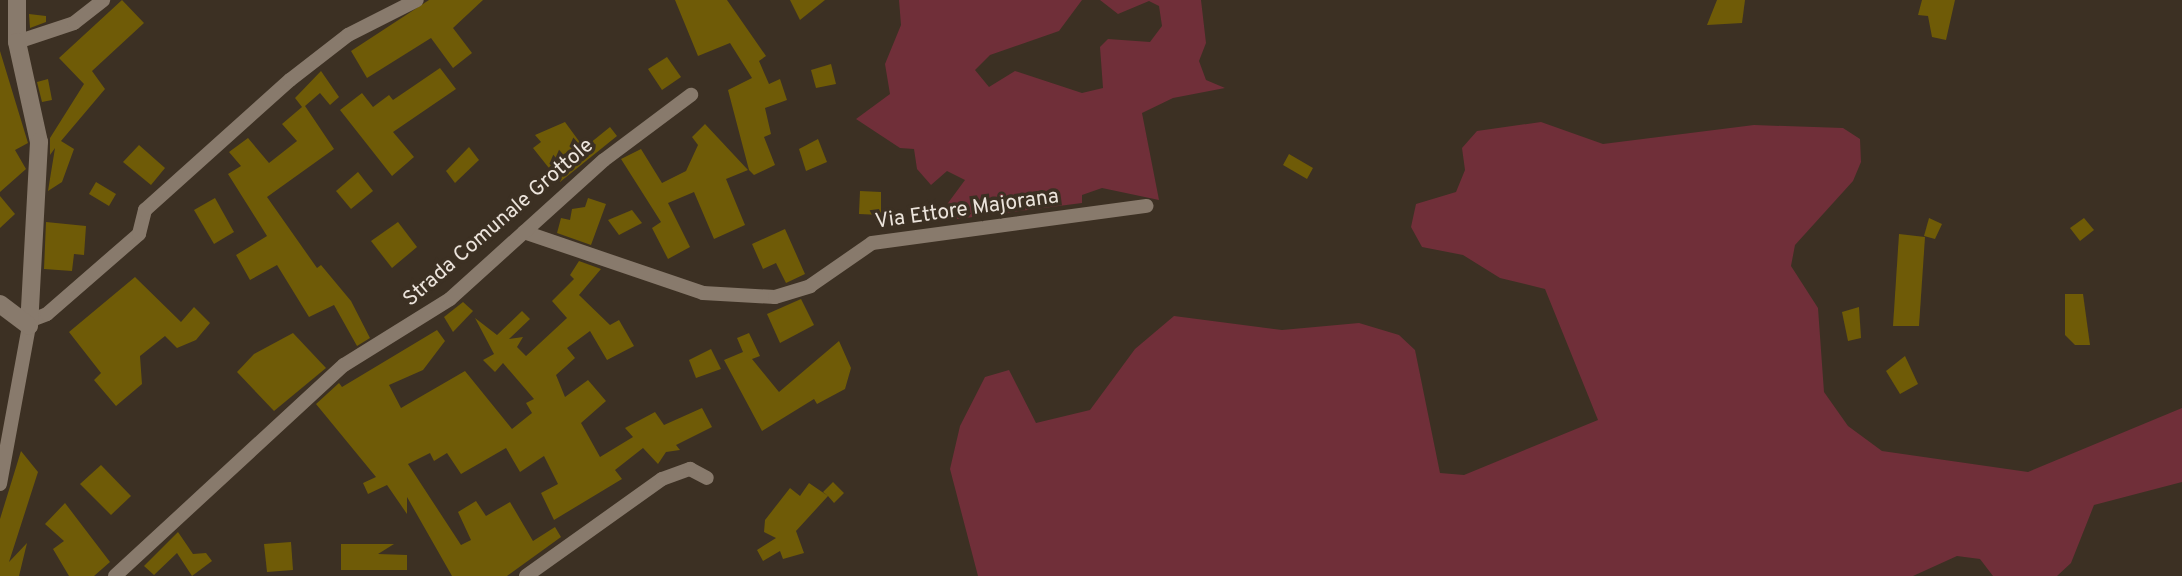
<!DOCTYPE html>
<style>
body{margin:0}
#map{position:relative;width:2182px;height:576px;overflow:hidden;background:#3c3023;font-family:Overpass,sans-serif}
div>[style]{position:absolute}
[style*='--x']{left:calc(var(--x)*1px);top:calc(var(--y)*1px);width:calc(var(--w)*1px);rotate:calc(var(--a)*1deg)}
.green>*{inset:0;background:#702f39}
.building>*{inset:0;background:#6f5b07}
.street>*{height:14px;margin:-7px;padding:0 7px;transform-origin:7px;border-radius:7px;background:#887a6c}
.secondary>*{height:18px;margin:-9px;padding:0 9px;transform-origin:9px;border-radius:9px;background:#887a6c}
span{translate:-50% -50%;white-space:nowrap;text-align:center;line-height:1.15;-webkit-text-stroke:7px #3c3023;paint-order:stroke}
.street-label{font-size:21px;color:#ece4dc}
</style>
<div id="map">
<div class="green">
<i style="clip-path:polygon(899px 0,1082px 0,1059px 31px,990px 55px,975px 70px,989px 87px,1015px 71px,1082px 93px,1103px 88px,1100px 47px,1108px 39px,1150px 42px,1162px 26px,1159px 6px,1149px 1px,1118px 14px,1100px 0,1201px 0,1206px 43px,1199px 61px,1206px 80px,1225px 88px,1173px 98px,1142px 113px,1159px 200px,1102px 188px,1082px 195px,1082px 203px,934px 222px,965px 180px,947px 171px,931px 185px,917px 169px,914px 149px,900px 148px,856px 119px,890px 94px,885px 64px,901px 25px)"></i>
<i style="clip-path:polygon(1541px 122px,1603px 144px,1754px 125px,1843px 128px,1860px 139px,1861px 162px,1853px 181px,1795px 245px,1791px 266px,1818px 308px,1824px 392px,1848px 426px,1882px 451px,2028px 472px,2182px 408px,2182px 482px,2094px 505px,2071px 563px,2057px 576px,1993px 576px,1980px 559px,1957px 556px,1913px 576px,978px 576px,950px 469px,960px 426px,985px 377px,1009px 370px,1036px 423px,1090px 410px,1135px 349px,1174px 316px,1282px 330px,1359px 323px,1399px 335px,1415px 350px,1440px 473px,1464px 475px,1598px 420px,1545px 289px,1500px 278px,1463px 255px,1422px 247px,1411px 227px,1416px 204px,1456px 192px,1465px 170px,1462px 148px,1477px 131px)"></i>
</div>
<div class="building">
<i style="clip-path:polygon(122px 0,144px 23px,92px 71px,105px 89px,61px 141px,74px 149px,62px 182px,48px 191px,55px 148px,50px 155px,50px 138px,84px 84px,59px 58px)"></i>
<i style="clip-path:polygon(429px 0,483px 0,453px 28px,472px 53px,453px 68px,431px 38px,367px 78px,351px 51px)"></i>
<i style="clip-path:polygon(675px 0,727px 0,766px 56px,759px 61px,769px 84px,780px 79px,787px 100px,765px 108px,771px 134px,764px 137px,775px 165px,754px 175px,749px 170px,728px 90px,752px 78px,730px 43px,698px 56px)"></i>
<i style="clip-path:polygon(790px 0,825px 0,800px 20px)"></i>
<i style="clip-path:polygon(1717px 0,1745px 0,1742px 23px,1707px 25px)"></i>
<i style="clip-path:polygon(1922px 0,1955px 0,1946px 40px,1932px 37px,1928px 16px,1918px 15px)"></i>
<i style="clip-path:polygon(29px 14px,46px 16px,46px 22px,30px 28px)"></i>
<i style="clip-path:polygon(0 51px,28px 143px,15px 150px,26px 169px,0 192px)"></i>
<i style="clip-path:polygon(667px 57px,681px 77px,662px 90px,648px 69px)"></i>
<i style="clip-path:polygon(831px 64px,836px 84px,816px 88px,811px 70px)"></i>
<i style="clip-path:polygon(440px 68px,456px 89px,393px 132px,414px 157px,392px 176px,340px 110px,362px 93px,373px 107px,389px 95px,393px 100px)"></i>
<i style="clip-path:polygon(321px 71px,339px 97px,330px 105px,320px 93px,305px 106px,334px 149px,267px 197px,317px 268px,321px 265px,351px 301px,370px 338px,357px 346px,334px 305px,309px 317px,277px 265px,250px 280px,236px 255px,267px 236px,228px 174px,241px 166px,229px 152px,248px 138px,269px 163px,297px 141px,282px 124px,302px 107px,295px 98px)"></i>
<i style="clip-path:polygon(48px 79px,52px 100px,42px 102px,37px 82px)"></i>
<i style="clip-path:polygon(565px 122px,584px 148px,610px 127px,617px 136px,560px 182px,533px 148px,541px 142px,535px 135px)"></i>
<i style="clip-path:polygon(705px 124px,748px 170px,726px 179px,745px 225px,714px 239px,694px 192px,668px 203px,690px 247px,668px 259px,652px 228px,661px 222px,621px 159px,641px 149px,662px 183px,686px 171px,698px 145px,692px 137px)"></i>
<i style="clip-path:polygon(818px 139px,827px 162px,806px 171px,799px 149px)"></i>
<i style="clip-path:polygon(139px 145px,165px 168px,151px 185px,123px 162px)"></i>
<i style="clip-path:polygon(469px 147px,479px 160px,455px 183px,446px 171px)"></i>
<i style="clip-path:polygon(1289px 154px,1313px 168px,1307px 179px,1283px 165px)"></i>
<i style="clip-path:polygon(358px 172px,373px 191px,351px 209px,336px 191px)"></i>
<i style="clip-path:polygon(96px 182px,116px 194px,109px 206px,89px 194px)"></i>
<i style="clip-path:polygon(860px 191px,881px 192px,881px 215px,859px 214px)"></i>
<i style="clip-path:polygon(0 196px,15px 214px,0 228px)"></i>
<i style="clip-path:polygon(215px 198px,234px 232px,214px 244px,194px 210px)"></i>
<i style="clip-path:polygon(588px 198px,606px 204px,591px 245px,557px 233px,561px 218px,570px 220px,572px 209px,585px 207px)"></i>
<i style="clip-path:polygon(632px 210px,642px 223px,619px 235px,608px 220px)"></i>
<i style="clip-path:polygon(1929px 218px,1942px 224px,1935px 239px,1924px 236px)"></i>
<i style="clip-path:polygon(2084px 218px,2094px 230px,2080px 241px,2070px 228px)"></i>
<i style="clip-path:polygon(46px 222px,86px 226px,84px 255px,74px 254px,72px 271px,44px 269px)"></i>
<i style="clip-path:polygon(398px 222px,417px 247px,392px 268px,371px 241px)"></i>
<i style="clip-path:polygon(785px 229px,805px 274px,786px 283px,776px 263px,763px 269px,752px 244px)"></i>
<i style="clip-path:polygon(1899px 234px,1925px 237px,1919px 326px,1893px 326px)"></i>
<i style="clip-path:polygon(579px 261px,601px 269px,579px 295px,610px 325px,619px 320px,634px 346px,607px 360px,590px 331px,567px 348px,575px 358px,556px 375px,565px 397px,588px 380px,606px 401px,581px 423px,600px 457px,633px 437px,625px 428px,655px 412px,664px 425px,702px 408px,712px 427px,676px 445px,680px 450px,666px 452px,658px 464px,643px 448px,615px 470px,622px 479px,554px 520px,541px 493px,558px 484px,544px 456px,520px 472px,506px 448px,461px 474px,447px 453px,434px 461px,430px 453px,408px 464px,461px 545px,471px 540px,458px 512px,476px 501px,486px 516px,510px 502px,533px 541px,555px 527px,561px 537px,507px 576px,452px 576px,407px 497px,407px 514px,387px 485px,368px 494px,363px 483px,376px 477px,316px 404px,339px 383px,342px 387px,437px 330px,445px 341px,423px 370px,389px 385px,401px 408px,465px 371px,512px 429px,532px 413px,526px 403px,534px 399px,503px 363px,495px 372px,483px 360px,494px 354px,475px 318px,497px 335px,522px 311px,530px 319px,509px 339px,523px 337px,517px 347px,526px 356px,567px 318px,552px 301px,574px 279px,570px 275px)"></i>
<i style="clip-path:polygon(135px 277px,181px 322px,194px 307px,210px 323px,196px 340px,177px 348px,165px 336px,140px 356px,142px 384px,116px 406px,94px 380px,101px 373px,69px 332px)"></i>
<i style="clip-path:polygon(2065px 294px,2083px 294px,2090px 345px,2075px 345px,2065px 335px)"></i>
<i style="clip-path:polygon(801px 299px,814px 325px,780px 343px,767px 314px)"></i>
<i style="clip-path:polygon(463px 302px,473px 311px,453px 332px,444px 317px)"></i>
<i style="clip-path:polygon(1859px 307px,1861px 338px,1848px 341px,1842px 312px)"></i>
<i style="clip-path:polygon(293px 333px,326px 368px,274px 411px,237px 372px,254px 354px)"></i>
<i style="clip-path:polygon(749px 333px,760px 356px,752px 359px,779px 392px,839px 341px,851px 368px,845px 389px,817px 404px,814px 399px,762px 431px,724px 360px,743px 352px,737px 338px)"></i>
<i style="clip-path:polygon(711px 349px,721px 369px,696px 378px,689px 360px)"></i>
<i style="clip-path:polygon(1905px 356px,1918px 384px,1900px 394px,1886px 371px)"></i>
<i style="clip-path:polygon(21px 451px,38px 472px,9px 562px,27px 543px,19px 576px,0 576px,0 519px)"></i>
<i style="clip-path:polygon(101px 465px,131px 496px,111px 515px,80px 484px)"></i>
<i style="clip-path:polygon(833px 482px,844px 493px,834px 503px,828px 496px,796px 531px,804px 553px,783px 559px,780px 551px,763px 561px,757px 550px,776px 538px,764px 532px,765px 520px,790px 488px,800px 496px,809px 483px,828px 496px,823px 492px)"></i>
<i style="clip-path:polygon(65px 503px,110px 562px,94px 576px,69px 576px,53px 549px,64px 541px,45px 524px)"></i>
<i style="clip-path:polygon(178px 532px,193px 554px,206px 553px,212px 561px,192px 576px,177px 553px,154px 575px,144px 566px)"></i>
<i style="clip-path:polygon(291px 542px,293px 570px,267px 572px,264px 544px)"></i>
<i style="clip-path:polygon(341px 544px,394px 544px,378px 554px,407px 555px,407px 570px,341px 570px)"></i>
</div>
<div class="street">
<i style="--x:17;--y:42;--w:60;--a:-18.4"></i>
<i style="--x:74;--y:23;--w:37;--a:-38"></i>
<i style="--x:524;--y:232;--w:189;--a:18.8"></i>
<i style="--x:703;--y:293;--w:72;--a:3.2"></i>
<i style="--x:775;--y:297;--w:37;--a:-17"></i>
<i style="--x:810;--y:286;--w:75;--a:-34.7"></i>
<i style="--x:872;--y:243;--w:277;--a:-7.7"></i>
<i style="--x:29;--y:321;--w:19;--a:-21"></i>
<i style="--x:47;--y:314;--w:122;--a:-41"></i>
<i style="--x:139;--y:234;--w:25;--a:-76"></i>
<i style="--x:145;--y:210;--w:195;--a:-41.9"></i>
<i style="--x:290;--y:80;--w:73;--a:-37.8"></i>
<i style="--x:348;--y:35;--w:77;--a:-26.9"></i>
<i style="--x:0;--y:484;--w:161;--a:-79.6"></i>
<i style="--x:115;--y:576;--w:311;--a:-42.7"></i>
<i style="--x:344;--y:365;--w:125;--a:-31.9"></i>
<i style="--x:450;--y:299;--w:207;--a:-42.1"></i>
<i style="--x:604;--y:160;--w:109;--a:-36.8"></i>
<i style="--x:526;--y:576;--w:167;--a:-35.5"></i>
<i style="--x:662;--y:479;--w:30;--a:-20"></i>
<i style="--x:690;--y:469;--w:19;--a:28"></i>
</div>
<div class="secondary">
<i style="--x:17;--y:0;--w:42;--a:90"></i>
<i style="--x:17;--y:42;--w:102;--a:77.6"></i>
<i style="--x:39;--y:142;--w:184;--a:93.1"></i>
<i style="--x:0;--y:304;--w:36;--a:37"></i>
</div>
<div class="street-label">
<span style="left:967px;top:210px;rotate:-8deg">Via Ettore Majorana</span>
<span style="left:499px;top:223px;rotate:-41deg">Strada Comunale Grottole</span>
</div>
</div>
